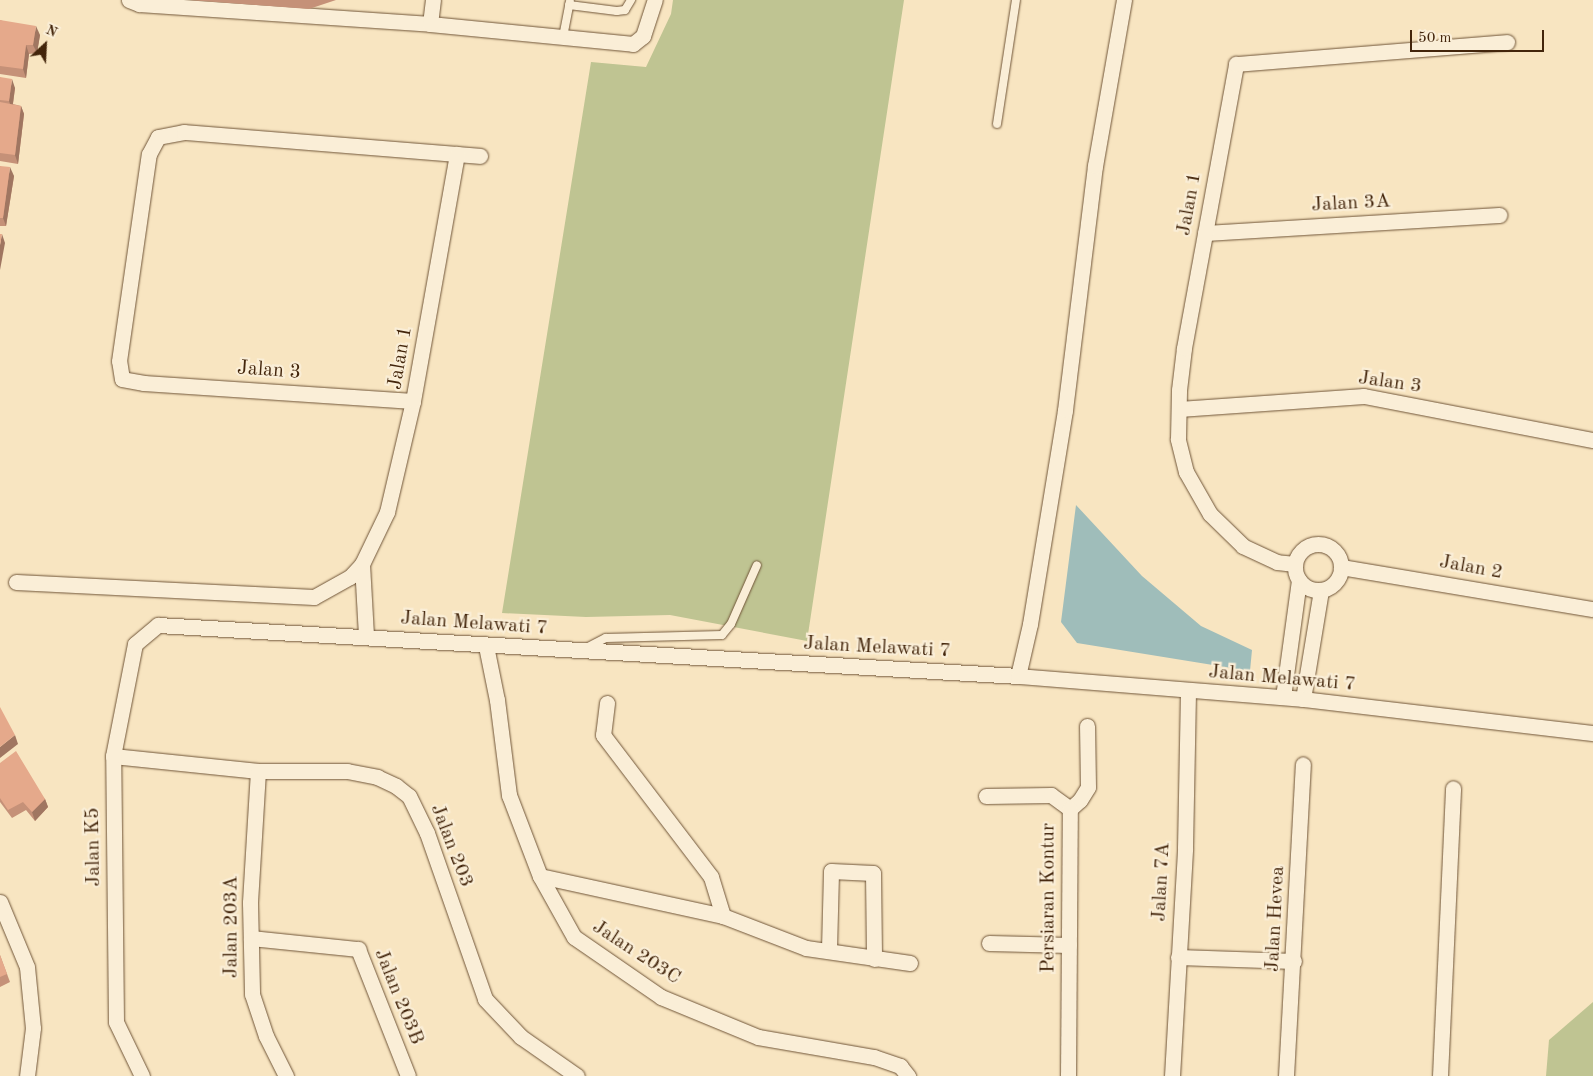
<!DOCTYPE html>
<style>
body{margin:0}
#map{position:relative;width:1593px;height:1076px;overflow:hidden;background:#f8e5c1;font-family:"Old Standard TT",serif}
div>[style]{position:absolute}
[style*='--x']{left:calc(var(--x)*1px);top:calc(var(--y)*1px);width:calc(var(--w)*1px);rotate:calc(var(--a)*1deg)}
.green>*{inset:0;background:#bfc492}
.water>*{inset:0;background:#9fbdba}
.roads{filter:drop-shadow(0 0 1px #705538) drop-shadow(0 0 1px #705538)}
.lane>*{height:8px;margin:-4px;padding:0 4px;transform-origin:4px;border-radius:4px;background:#faeed7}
.street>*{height:15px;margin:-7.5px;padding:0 7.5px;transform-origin:7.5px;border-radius:7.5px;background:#faeed7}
.street>.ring{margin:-7.5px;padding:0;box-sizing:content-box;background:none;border:15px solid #faeed7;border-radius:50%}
.wall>*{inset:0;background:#c59178}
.shaded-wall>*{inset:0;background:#a07661}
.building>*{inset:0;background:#e5a98b}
span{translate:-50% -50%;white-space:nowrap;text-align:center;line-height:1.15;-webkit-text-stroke:4.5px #faeed7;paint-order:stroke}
.street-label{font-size:20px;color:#43250b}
.north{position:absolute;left:20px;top:20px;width:50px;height:50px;-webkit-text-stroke:4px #faeed7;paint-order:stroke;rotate:25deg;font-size:14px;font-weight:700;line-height:20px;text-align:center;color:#43250b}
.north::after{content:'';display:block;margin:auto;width:18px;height:22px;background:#43250b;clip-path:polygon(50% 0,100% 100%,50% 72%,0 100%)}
.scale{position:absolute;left:1410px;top:30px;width:134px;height:22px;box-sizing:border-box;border:2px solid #43250b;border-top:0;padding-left:6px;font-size:15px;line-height:18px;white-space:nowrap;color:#43250b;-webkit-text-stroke:4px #faeed7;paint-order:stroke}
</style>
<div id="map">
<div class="green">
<i style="clip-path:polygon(673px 0,904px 0,807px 641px,670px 615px,586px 617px,502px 613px,591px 62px,646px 67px,671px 14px)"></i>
<i style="clip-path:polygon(1593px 1002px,1593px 1076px,1546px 1076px,1549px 1040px)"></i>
</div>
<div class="water">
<i style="clip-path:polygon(1076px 505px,1142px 576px,1201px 626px,1252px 650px,1250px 671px,1077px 643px,1061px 622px)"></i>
</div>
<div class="roads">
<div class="lane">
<i style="--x:569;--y:5;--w:48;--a:7.1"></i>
<i style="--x:617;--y:11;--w:8;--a:-7"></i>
<i style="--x:625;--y:10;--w:12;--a:-59"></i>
<i style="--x:563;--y:37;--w:36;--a:-79"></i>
<i style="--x:997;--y:124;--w:125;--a:-81.3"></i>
<i style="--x:588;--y:647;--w:20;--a:-27"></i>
<i style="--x:606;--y:638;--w:116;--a:-1.5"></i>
<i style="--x:722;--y:635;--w:14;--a:-51"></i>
<i style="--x:731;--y:624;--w:64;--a:-66.2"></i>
</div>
<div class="street">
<i style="--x:129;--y:0;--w:11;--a:22"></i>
<i style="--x:139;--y:4;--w:292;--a:3.9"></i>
<i style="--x:430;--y:24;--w:204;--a:5.6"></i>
<i style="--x:633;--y:44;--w:13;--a:-39"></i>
<i style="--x:643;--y:36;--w:38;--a:-72"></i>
<i style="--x:430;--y:24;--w:24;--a:-83"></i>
<i style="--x:1205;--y:233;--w:295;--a:-3.5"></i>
<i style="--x:413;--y:401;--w:270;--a:-176.2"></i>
<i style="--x:144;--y:383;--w:22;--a:-170"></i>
<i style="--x:122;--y:379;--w:18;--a:-99"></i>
<i style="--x:119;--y:361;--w:209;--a:-81.8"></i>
<i style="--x:149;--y:154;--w:19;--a:-62"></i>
<i style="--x:158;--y:137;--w:26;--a:-11"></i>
<i style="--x:184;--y:132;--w:297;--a:4.6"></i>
<i style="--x:1179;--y:409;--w:185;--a:-4"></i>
<i style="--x:1364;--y:396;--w:233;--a:10.9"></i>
<i class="ring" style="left:1295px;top:544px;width:31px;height:31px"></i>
<i style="--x:362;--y:564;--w:72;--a:86.8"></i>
<i style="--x:1295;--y:564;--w:18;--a:-174"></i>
<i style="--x:1277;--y:562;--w:38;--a:-155"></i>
<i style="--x:1243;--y:546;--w:46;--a:-135.9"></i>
<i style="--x:1210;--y:514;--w:48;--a:-119.7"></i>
<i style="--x:1186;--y:472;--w:34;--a:-104"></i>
<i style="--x:1178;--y:439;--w:49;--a:-88.8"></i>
<i style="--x:1179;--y:390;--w:42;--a:-83.2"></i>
<i style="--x:1184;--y:348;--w:289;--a:-79.6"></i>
<i style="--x:1236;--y:64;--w:272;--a:-4.6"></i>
<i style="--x:1341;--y:567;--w:255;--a:9.5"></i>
<i style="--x:16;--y:582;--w:298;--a:2.9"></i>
<i style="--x:314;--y:597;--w:41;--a:-29.1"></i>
<i style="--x:350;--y:577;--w:18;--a:-47"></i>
<i style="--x:362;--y:564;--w:58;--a:-64.3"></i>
<i style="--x:387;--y:512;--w:114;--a:-76.8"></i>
<i style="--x:413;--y:401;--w:251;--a:-79.9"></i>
<i style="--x:486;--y:646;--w:55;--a:78.5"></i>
<i style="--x:497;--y:700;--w:96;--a:82.8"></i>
<i style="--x:509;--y:795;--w:87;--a:69.1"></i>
<i style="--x:540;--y:876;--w:70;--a:60.9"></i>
<i style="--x:574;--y:937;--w:106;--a:34.6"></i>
<i style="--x:661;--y:997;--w:105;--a:22.4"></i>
<i style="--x:758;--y:1037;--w:118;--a:9.8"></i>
<i style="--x:874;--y:1057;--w:28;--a:19"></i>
<i style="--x:900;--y:1066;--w:13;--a:51"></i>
<i style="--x:1018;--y:676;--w:53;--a:-77"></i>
<i style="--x:1030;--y:624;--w:217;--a:-80.7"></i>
<i style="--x:1065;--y:410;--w:246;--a:-83"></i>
<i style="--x:1095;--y:166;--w:169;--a:-80.1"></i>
<i style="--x:1283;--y:697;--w:118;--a:-82.2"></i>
<i style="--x:1303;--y:699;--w:110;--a:-80.6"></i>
<i style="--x:607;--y:703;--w:32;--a:97"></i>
<i style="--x:603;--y:735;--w:178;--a:52.7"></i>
<i style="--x:711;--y:877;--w:41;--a:72.9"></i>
<i style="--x:113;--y:756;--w:146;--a:5.9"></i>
<i style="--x:258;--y:771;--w:89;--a:0"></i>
<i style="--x:347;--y:771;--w:31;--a:11"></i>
<i style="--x:377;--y:777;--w:21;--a:25"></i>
<i style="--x:396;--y:786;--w:16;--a:38"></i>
<i style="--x:409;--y:796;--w:41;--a:64.1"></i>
<i style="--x:427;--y:833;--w:176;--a:70.7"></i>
<i style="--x:485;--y:999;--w:52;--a:46.5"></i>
<i style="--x:521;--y:1037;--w:68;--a:34.9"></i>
<i style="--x:258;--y:771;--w:132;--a:93.5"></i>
<i style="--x:250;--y:903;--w:91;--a:88.7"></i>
<i style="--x:252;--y:994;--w:44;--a:71.6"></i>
<i style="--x:266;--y:1036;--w:45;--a:63.4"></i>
<i style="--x:986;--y:796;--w:65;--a:-0.9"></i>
<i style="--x:1051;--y:795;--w:24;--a:36"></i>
<i style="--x:1070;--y:809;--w:13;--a:-42"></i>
<i style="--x:1080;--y:800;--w:15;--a:-58"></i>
<i style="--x:1088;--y:787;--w:61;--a:-90.9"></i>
<i style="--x:540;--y:876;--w:187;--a:12.3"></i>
<i style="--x:723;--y:916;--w:89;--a:21.1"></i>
<i style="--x:806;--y:948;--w:105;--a:8.2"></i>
<i style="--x:0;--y:902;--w:70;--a:67.4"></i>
<i style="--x:27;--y:967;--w:61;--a:84.4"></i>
<i style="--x:33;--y:1028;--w:48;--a:97.1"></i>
<i style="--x:251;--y:938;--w:108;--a:5.9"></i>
<i style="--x:358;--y:949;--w:136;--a:68.5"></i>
<i style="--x:989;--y:943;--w:80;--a:1.4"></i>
<i style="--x:829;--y:949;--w:78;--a:-88.5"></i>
<i style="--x:831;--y:871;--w:42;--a:2.7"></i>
<i style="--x:873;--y:873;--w:86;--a:89.3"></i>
<i style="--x:1178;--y:957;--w:116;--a:2"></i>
<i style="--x:142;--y:1076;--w:60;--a:-115.7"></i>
<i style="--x:116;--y:1022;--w:266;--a:-90.6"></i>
<i style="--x:113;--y:756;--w:114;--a:-78.9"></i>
<i style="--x:135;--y:644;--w:30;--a:-40"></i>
<i style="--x:158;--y:625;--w:862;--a:3.39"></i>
<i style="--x:1018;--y:676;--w:286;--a:4.6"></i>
<i style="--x:1303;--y:699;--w:292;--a:6.7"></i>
<i style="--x:1068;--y:1076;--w:267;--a:-89.6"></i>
<i style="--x:1172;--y:1076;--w:228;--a:-86.7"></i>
<i style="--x:1185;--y:848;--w:158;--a:-88.9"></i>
<i style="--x:1286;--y:1076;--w:312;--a:-86.9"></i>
<i style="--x:1440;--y:1076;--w:288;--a:-87.4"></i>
</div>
</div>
<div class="wall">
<i style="clip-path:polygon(190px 0,336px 0,309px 9px)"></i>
<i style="clip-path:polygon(0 20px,40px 35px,37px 53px,29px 54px,26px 78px,0 74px)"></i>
<i style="clip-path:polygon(0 77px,15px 88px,13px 104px,21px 106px,24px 114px,18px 164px,0 161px)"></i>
<i style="clip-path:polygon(0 166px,14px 176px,6px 226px,0 226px)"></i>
<i style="clip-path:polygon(0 763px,45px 799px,48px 807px,35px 821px,26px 810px,12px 818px,0 802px)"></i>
<i style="clip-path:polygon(0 955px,10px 982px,0 987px)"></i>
</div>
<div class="shaded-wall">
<i style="clip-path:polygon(36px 26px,40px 35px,37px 53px,33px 45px)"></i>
<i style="clip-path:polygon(26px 45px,29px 54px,26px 78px,23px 69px)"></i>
<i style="clip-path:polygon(12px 79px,15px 88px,12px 110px,9px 101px)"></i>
<i style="clip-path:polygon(21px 106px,24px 114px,18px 164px,15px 155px)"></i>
<i style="clip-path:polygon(10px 167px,14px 176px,6px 226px,3px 218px)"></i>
<i style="clip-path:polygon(2px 234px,5px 243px,0 270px,0 245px)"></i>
<i style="clip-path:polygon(15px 735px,18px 744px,0 758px,0 747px)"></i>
<i style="clip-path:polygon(45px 799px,48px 807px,35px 821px,32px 812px)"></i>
</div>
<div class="building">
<i style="clip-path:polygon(0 20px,36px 26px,33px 45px,26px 45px,23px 69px,0 66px)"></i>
<i style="clip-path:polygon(0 77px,12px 79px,9px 101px,0 100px)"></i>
<i style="clip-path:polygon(0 102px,21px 106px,15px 155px,0 153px)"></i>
<i style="clip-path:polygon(0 166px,10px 167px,3px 218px,0 218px)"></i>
<i style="clip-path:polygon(0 234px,2px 234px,0 245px)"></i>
<i style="clip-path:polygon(0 707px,15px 735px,0 747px)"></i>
<i style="clip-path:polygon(16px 751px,45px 799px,32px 812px,23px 802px,8px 810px,0 798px,0 763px)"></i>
<i style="clip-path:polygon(0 955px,7px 974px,0 977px)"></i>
</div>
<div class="street-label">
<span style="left:1190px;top:204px;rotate:-80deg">Jalan 1</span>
<span style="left:1351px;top:204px;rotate:-3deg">Jalan 3A</span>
<span style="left:401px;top:358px;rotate:-80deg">Jalan 1</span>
<span style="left:269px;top:371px;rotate:4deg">Jalan 3</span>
<span style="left:1390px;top:383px;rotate:8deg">Jalan 3</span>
<span style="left:1471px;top:568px;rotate:10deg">Jalan 2</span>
<span style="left:474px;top:624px;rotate:4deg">Jalan Melawati 7</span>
<span style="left:877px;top:648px;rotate:3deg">Jalan Melawati 7</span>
<span style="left:1282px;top:679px;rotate:5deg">Jalan Melawati 7</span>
<span style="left:451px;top:846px;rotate:69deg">Jalan 203</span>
<span style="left:94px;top:847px;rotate:-91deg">Jalan K5</span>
<span style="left:1162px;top:882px;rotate:-87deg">Jalan 7A</span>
<span style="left:1049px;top:898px;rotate:-90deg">Persiaran Kontur</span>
<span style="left:1276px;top:919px;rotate:-87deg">Jalan Hevea</span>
<span style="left:232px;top:927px;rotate:-90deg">Jalan 203A</span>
<span style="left:636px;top:953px;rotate:33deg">Jalan 203C</span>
<span style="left:398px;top:997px;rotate:68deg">Jalan 203B</span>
</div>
<div class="north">N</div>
<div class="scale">50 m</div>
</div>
